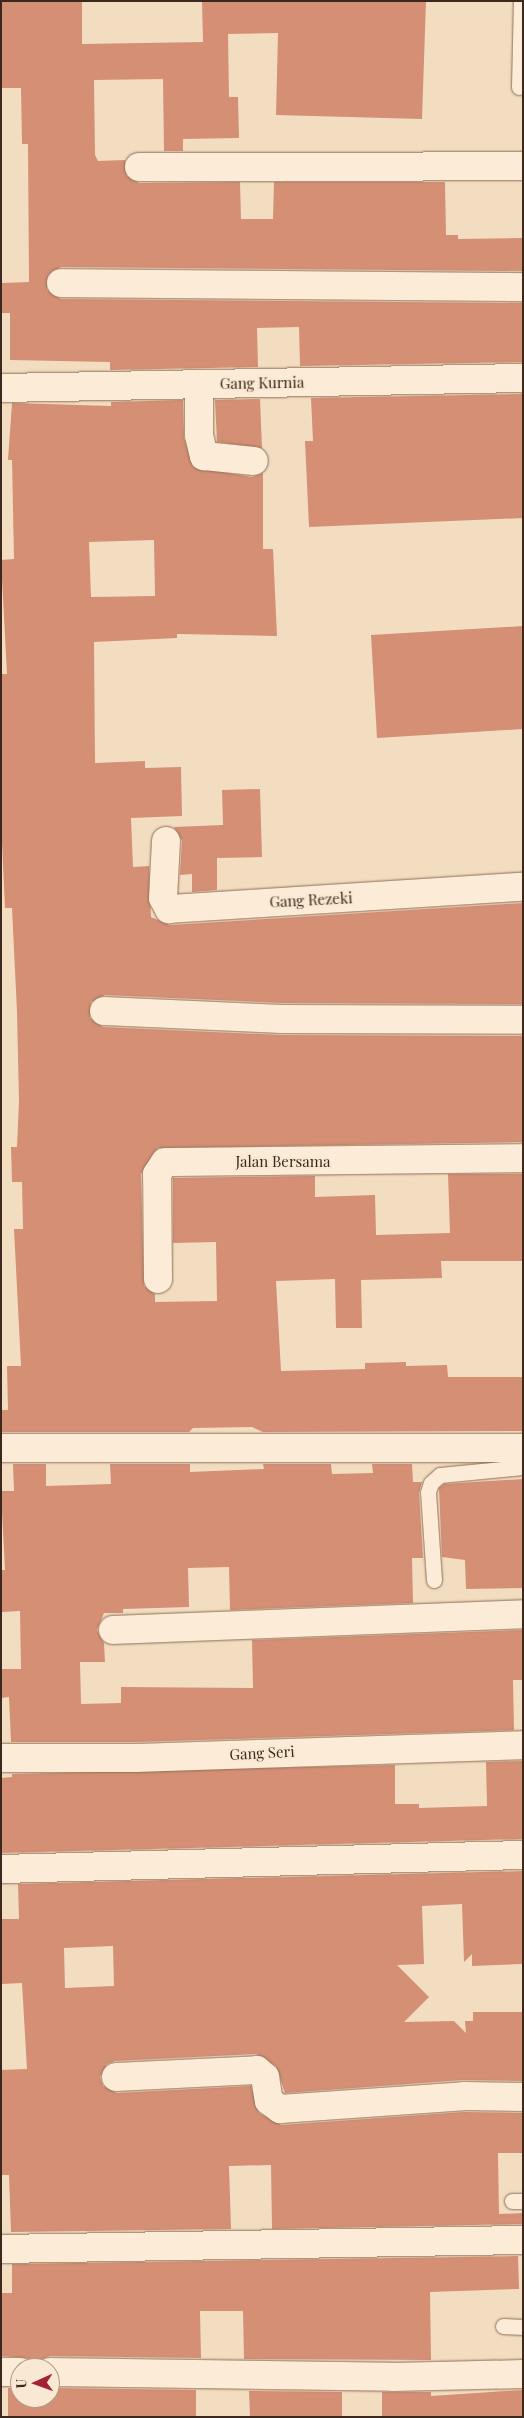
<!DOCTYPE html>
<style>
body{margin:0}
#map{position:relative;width:524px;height:2418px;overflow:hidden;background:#f2ddc1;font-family:"Playfair Display",serif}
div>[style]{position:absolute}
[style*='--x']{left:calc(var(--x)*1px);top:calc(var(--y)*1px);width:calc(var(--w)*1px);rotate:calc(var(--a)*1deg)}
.building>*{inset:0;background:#d48f74}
.roads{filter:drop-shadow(0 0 1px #8e6d57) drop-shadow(0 0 1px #8e6d57)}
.lane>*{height:15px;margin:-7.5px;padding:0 7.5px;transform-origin:7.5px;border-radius:7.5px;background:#fcebd6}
.street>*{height:28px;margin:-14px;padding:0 14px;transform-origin:14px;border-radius:14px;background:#fcebd6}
span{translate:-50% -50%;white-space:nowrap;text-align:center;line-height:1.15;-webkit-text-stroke:4px #f9e8d2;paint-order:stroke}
.street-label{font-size:15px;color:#3c281c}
.frame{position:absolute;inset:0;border:2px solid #3c281c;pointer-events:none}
.north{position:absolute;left:10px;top:2358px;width:50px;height:50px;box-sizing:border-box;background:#f9e8d2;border:1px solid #ad9b89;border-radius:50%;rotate:268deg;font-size:14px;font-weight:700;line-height:20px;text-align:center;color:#3c281c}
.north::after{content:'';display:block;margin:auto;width:18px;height:22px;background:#a32133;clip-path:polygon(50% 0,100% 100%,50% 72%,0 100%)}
</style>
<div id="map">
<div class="building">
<i style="clip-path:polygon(1px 1px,82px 1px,82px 44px,203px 42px,202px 1px,426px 1px,422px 119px,276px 115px,278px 33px,228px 34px,229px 97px,238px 97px,239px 138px,183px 139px,183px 151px,164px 151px,163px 79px,94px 80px,95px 155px,98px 161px,125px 160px,126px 175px,139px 183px,240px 182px,241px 219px,273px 219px,274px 182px,445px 182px,446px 235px,458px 235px,458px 239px,523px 238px,523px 271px,61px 267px,48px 275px,47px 290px,61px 299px,523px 303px,523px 362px,300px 366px,299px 327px,257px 328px,258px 367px,110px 370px,110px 362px,10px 360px,10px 313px,1px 313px,1px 283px,29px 282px,28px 144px,22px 144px,21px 88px,2px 88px)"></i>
<i style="clip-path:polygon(523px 394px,523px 518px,309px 527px,305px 441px,313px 441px,311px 398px)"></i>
<i style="clip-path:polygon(260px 399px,262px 448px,217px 442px,215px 400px)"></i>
<i style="clip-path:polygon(evenodd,183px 400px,184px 438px,193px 467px,252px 477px,263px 473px,263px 549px,273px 549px,277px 636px,177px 634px,177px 638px,94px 642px,95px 763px,145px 761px,145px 768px,181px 767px,182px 816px,131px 818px,133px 867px,149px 866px,151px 917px,170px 925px,523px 903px,523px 1004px,282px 1003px,105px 995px,91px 1002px,90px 1018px,103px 1027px,281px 1035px,523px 1036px,523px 1142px,158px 1148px,141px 1174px,144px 1286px,155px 1294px,155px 1302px,217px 1301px,216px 1242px,173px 1243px,173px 1178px,315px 1176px,315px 1197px,375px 1195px,376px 1235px,450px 1233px,448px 1174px,523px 1174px,523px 1261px,441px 1261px,442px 1278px,361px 1280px,362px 1328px,336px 1328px,335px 1279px,276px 1281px,281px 1371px,365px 1369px,365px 1363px,406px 1362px,406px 1366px,447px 1365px,448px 1377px,523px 1377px,523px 1431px,263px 1432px,252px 1427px,193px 1428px,189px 1432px,1px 1432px,1px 1410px,8px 1410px,7px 1366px,21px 1366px,14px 1229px,23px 1229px,22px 1182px,12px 1182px,11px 1147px,17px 1147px,19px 1101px,17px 1012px,12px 908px,5px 908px,1px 821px,1px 674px,7px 674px,1px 560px,14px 559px,12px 460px,8px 460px,12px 403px,111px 406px,111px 402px,183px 400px,154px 540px,155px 596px,91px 597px,89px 542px,154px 540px)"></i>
<i style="clip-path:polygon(523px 626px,523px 729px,377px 738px,371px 635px)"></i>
<i style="clip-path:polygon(260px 789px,262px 857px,217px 858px,217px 890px,192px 892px,192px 874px,180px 875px,182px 841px,174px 827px,223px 825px,222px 790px)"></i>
<i style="clip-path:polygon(13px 1464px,46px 1464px,46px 1486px,111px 1484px,110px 1464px,190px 1464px,190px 1472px,264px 1469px,263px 1464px,331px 1464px,332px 1474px,373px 1473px,372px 1464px,412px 1464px,413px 1482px,422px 1482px,419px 1493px,423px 1558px,412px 1558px,413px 1603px,230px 1610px,229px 1567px,188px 1568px,189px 1607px,123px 1609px,123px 1613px,104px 1613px,97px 1630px,104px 1643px,105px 1662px,80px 1662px,81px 1704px,121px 1703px,121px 1687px,253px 1688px,252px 1640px,523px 1630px,523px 1680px,513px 1680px,514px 1730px,136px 1742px,11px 1742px,9px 1697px,1px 1698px,1px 1669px,21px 1669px,20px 1611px,2px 1612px,1px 1570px,5px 1570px,1px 1491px,14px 1491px)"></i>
<i style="clip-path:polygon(523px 1479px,523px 1588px,466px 1589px,465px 1560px,442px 1557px,439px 1488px,444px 1484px)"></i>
<i style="clip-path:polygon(523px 1761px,523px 1839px,1px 1853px,1px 1778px,12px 1777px,12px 1774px,395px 1765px,395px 1804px,419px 1804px,419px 1808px,487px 1806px,486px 1762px)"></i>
<i style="clip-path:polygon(evenodd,523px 1871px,522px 1964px,472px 1966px,472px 1954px,464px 1962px,462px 1904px,422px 1906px,424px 1964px,397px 1965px,429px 1997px,404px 2022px,454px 2021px,466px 2033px,465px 2021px,473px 2021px,473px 2012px,523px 2012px,523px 2081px,463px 2080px,285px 2093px,276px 2066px,256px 2054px,115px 2061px,107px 2064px,100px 2077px,103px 2086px,117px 2093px,251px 2086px,259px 2113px,281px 2125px,464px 2112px,523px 2113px,523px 2153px,498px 2153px,499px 2214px,523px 2213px,523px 2224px,272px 2229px,271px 2165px,229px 2166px,231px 2229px,11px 2232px,9px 2175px,1px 2175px,1px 2070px,27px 2069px,22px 1983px,2px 1984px,1px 1919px,19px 1919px,18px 1884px,523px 1871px,113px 1946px,114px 1986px,65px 1988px,64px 1948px,113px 1946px)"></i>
<i style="clip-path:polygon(518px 2256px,519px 2289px,430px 2292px,431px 2360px,244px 2359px,243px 2311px,200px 2311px,201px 2358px,50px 2356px,42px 2359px,35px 2368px,27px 2358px,1px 2356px,1px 2293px,12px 2293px,12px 2264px)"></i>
<i style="clip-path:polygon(8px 2388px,20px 2388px,20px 2398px,50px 2398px,50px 2388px,196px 2390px,196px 2417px,8px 2417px)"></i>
<i style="clip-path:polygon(523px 2390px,523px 2417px,382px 2417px,382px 2392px,431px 2392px,431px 2396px)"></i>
<i style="clip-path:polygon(249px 2391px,342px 2392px,342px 2417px,250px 2417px)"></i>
</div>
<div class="roads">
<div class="lane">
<i style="--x:519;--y:87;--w:86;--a:-88.7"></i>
<i style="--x:434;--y:1580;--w:88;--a:-93.9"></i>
<i style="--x:428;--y:1492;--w:9;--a:-72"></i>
<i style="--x:431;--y:1483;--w:12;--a:-42"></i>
<i style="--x:440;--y:1475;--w:83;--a:-5.5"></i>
<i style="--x:512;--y:2201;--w:11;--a:0"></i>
<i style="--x:503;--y:2326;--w:20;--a:3"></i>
</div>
<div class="street">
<i style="--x:139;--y:167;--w:384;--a:-0.1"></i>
<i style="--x:61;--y:283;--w:462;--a:0.5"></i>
<i style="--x:199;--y:384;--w:51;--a:90"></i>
<i style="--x:199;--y:435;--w:22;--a:77"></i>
<i style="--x:204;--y:456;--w:50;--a:5.7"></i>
<i style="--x:1;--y:388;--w:522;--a:-1.1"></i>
<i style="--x:166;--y:841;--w:57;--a:93"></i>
<i style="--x:163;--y:898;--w:13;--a:61"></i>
<i style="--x:169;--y:909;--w:355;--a:-3.6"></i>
<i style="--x:104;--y:1011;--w:178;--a:2.6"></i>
<i style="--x:282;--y:1019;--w:241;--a:0.2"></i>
<i style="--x:158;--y:1279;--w:105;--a:-90.5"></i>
<i style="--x:157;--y:1174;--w:14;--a:-56"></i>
<i style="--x:165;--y:1162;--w:358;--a:-0.6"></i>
<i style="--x:1;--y:1448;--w:522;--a:0"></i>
<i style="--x:113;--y:1630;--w:410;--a:-2.2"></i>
<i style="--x:1;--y:1758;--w:135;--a:0"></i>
<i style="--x:136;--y:1758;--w:387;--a:-1.9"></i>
<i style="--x:1;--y:1869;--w:522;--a:-1.54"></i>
<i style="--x:116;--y:2077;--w:141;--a:-2.8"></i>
<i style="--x:257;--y:2070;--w:11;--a:41"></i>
<i style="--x:265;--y:2077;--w:24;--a:81"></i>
<i style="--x:269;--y:2101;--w:14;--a:36"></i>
<i style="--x:280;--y:2109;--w:184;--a:-4"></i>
<i style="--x:464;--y:2096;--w:59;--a:1"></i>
<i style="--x:1;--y:2249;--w:522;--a:-0.99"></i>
<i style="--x:1;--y:2372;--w:19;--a:0"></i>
<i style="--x:50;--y:2372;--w:343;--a:0.8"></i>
<i style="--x:393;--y:2377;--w:130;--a:-1.3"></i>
</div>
</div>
<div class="street-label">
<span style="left:262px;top:383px;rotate:-1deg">Gang Kurnia</span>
<span style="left:311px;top:900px;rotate:-3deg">Gang Rezeki</span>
<span style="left:283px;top:1162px">Jalan Bersama</span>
<span style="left:262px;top:1753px;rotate:-3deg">Gang Seri</span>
</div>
<div class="frame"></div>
<div class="north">U</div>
</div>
